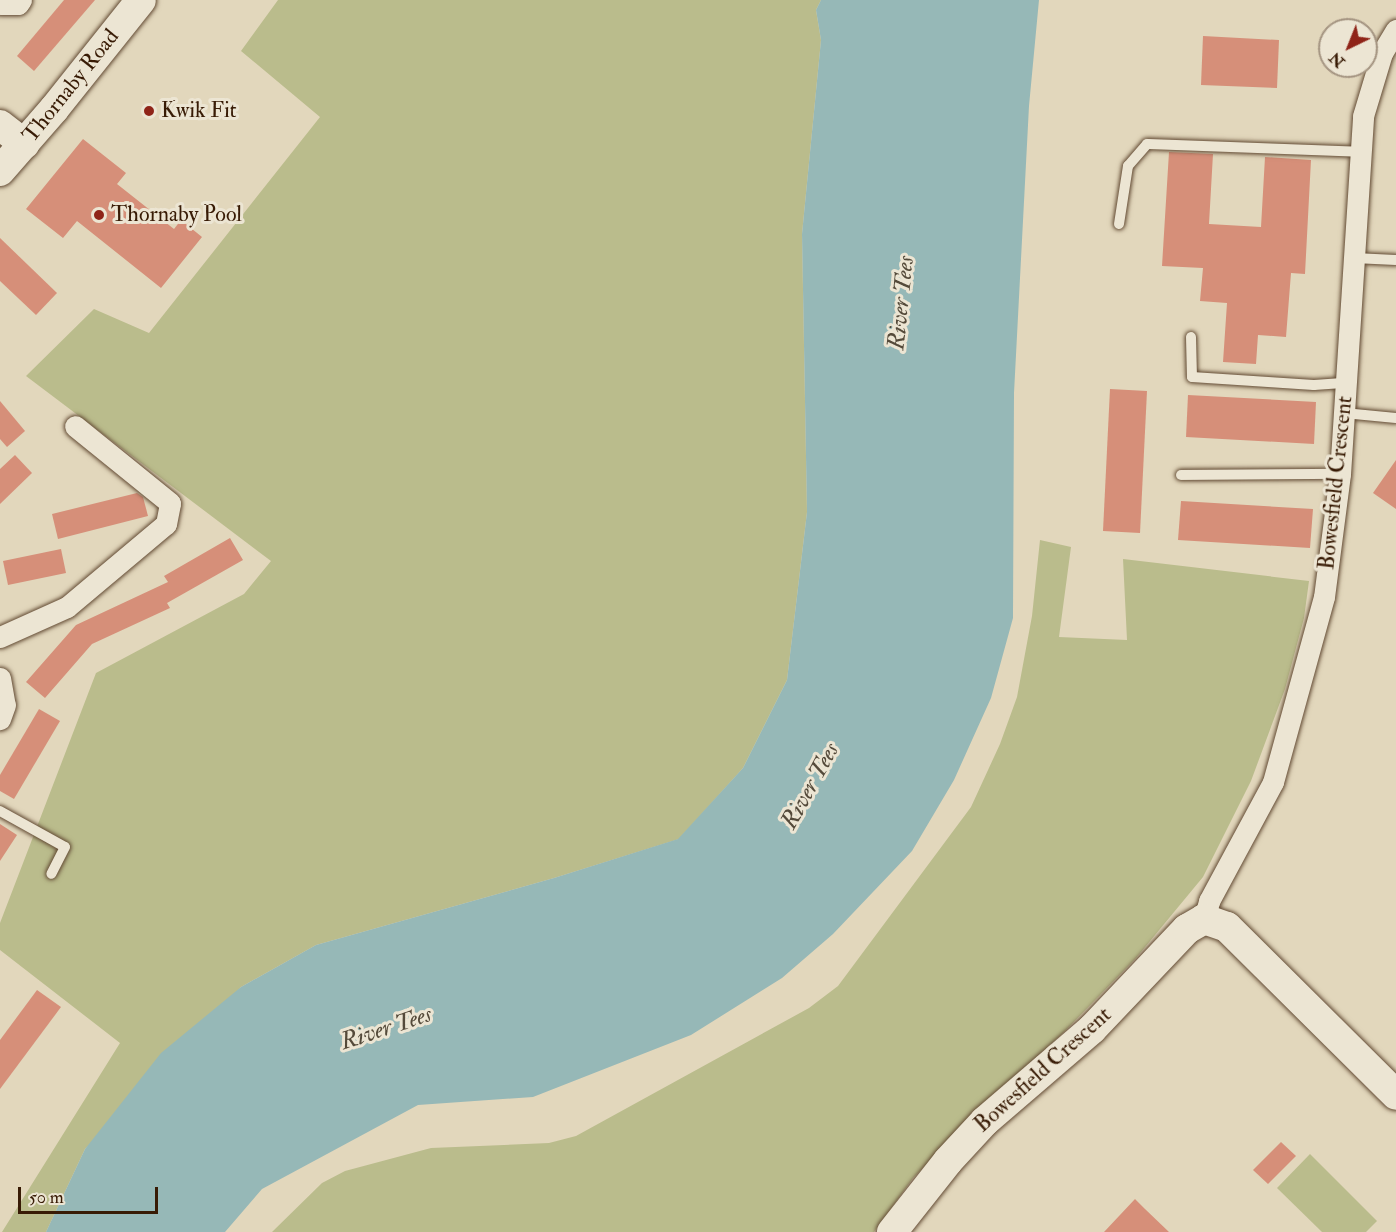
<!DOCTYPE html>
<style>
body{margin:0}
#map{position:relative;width:1396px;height:1232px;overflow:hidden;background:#e2d7bc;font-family:"IM FELL Double Pica",serif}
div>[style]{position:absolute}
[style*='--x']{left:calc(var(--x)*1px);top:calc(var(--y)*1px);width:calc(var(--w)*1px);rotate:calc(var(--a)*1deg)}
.green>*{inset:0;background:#babc8c}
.water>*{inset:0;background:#96b8b7}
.building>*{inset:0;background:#d68f79}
.roads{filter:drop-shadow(0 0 2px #624a33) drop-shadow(0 0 2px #624a33)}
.lane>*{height:10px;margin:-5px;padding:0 5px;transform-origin:5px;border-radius:5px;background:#ece5d3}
.street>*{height:21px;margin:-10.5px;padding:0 10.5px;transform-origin:10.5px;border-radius:10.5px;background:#ece5d3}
.secondary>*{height:30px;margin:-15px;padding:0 15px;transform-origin:15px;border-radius:15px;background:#ece5d3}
.dots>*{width:16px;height:16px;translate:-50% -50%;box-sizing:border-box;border:3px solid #ece5d3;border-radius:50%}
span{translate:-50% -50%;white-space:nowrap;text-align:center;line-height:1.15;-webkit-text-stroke:6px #ece5d3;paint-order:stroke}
.street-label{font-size:22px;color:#381b05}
.poi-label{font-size:22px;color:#381b05}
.left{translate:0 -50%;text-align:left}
.water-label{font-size:24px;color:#544a3a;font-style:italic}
.north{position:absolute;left:1318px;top:18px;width:60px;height:60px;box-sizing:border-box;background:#ece5d3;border:2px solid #a49481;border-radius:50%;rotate:223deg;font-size:16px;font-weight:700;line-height:24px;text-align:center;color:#381b05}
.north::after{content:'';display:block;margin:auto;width:21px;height:27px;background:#8f2418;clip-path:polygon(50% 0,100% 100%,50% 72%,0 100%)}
.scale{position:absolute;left:18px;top:1187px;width:140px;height:27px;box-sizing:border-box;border:3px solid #381b05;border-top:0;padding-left:8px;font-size:18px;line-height:21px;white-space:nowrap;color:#381b05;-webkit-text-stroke:4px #ece5d3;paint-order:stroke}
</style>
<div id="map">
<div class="green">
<i style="clip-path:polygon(278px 0,821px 0,816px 10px,821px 40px,802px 234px,807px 512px,787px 680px,743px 768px,679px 839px,554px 878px,316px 945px,241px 987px,85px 1149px,46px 1232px,2px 1232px,120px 1043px,0 950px,0 923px,96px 673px,244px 594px,271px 561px,26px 376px,94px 309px,149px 333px,320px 117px,241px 51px)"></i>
<i style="clip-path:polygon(1040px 540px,1071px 547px,1059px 637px,1127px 640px,1123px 559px,1309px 581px,1304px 618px,1285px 689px,1251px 781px,1203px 877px,1136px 958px,1065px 1031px,1005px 1086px,913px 1178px,874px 1232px,272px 1232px,322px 1183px,345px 1171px,431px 1148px,549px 1143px,576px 1136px,809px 1008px,838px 986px,971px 807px,1000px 744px,1017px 697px,1032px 616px)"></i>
<i style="clip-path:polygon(1310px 1154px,1377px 1221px,1366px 1232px,1322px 1232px,1277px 1188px)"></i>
</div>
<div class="water">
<i style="clip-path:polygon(821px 0,1039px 0,1029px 106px,1014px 393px,1013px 618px,991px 698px,954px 780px,912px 851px,833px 934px,782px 978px,691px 1035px,533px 1097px,418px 1105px,262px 1189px,225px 1232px,46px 1232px,85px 1149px,161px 1053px,241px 987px,316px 945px,554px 878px,678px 839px,743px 768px,787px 680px,807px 512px,802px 234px,821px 40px,816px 10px)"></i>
</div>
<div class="building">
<i style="clip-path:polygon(64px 0,95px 0,34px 71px,17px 56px)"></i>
<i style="clip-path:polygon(1203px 36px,1279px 40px,1277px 88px,1201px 85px)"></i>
<i style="clip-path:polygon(83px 139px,126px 173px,117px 184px,174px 229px,181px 220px,202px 237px,161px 288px,77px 221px,63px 238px,26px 209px)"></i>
<i style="clip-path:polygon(1169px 152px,1213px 154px,1209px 224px,1261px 227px,1265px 157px,1311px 160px,1305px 274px,1291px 273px,1286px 337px,1258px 335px,1256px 364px,1223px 362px,1227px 303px,1200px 301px,1203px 268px,1162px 266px)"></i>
<i style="clip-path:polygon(0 238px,57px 293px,36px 315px,0 281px)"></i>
<i style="clip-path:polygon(1110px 389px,1147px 391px,1140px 533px,1103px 531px)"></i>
<i style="clip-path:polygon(1188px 395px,1316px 402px,1314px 444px,1186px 437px)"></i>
<i style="clip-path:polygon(0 401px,25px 431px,7px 447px,0 439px)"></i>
<i style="clip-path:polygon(15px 455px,32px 473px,0 504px,0 469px)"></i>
<i style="clip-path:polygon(1396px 460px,1396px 509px,1373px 493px)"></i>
<i style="clip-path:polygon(137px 493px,143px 497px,148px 516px,58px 539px,52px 514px)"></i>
<i style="clip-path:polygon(1181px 501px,1313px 509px,1310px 548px,1178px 540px)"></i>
<i style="clip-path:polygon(230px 538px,243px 560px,167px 603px,170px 608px,92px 644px,45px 698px,26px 682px,76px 625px,168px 582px,164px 576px)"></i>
<i style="clip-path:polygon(61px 549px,66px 573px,8px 585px,3px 561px)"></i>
<i style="clip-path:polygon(39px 709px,60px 721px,14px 799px,0 791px,0 775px)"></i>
<i style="clip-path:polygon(0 824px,17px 835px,0 861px)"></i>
<i style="clip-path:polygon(37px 990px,61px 1007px,0 1089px,0 1040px)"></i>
<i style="clip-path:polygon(1281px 1142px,1296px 1156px,1268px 1184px,1253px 1170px)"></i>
<i style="clip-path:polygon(1135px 1199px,1145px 1209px,1169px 1232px,1104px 1232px)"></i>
</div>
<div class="roads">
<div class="lane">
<i style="--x:1119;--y:224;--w:59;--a:-81.2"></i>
<i style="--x:1128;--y:166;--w:29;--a:-49"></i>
<i style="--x:1147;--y:144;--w:214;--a:2.1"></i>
<i style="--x:1354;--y:258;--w:42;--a:2.7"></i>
<i style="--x:1191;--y:337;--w:40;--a:88.6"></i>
<i style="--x:1192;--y:377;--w:122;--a:3.8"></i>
<i style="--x:1314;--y:385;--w:32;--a:-4"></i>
<i style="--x:1344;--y:413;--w:52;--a:5.5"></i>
<i style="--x:1181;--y:475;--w:159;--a:-0.4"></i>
<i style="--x:0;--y:811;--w:74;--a:29"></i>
<i style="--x:65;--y:847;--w:30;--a:117"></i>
</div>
<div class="street">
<i style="--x:0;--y:4;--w:18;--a:0"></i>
<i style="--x:18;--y:4;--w:5;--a:-53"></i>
<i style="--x:0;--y:637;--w:73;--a:-24.1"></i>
<i style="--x:67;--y:607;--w:129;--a:-40"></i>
<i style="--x:166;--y:524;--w:21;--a:-79"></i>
<i style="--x:170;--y:503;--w:122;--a:-141"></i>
<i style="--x:0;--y:678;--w:27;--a:80"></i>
<i style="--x:5;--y:705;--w:15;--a:110"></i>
<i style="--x:1204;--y:919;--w:19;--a:-74"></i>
<i style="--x:1209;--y:901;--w:135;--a:-61.7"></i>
<i style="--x:1273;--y:782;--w:192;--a:-74.6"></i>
<i style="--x:1324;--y:597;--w:124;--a:-82.6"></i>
<i style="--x:1340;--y:474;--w:359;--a:-86.3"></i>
<i style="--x:1363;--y:116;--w:66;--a:-73.2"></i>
<i style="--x:1382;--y:53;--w:27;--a:-59"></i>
</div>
<div class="secondary">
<i style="--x:0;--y:125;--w:31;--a:38"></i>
<i style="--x:0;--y:171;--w:82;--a:-48.9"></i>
<i style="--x:54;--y:109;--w:139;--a:-51.4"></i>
<i style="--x:892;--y:1232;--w:90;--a:-51.7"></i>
<i style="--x:948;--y:1161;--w:54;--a:-47.2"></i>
<i style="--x:985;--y:1121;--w:141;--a:-40.7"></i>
<i style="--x:1092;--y:1029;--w:138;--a:-46.5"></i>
<i style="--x:1187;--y:929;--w:20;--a:-30"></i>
<i style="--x:1204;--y:919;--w:24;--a:19"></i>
<i style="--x:1227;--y:927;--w:238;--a:44.8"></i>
</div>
</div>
<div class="dots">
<i style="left:149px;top:111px;background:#8f2418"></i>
<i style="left:99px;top:215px;background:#8f2418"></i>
</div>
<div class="street-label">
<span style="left:71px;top:86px;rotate:-51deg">Thornaby Road</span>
<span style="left:1336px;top:483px;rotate:-84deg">Bowesfield Crescent</span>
<span style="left:1043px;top:1070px;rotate:-42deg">Bowesfield Crescent</span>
</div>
<div class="poi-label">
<span class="left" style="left:161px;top:111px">Kwik Fit</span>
<span class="left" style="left:111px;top:215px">Thornaby Pool</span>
</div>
<div class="water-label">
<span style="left:901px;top:303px;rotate:-84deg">River Tees</span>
<span style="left:810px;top:786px;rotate:-61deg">River Tees</span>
<span style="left:386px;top:1028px;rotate:-18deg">River Tees</span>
</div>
<div class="north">N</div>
<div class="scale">50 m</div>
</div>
